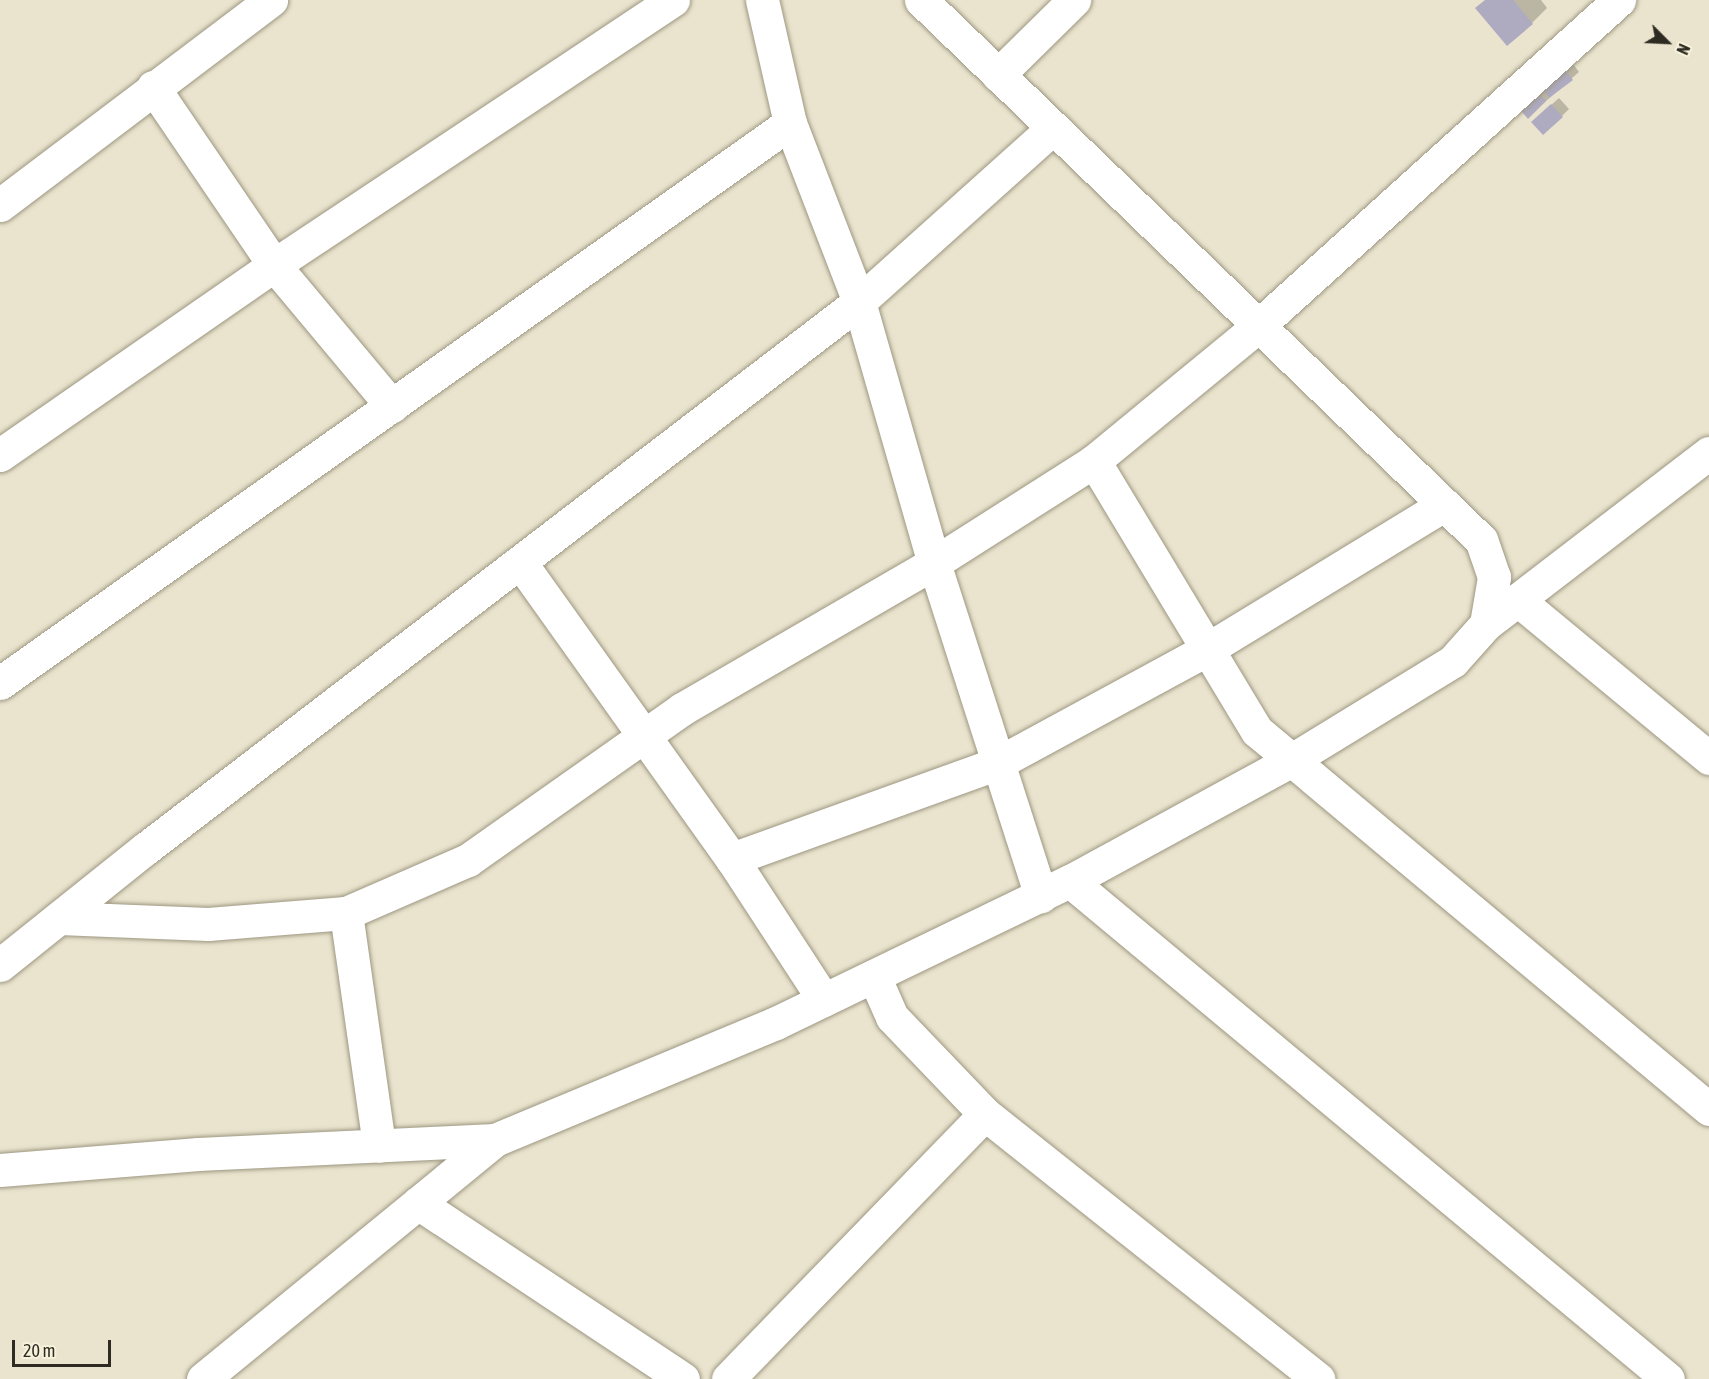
<!DOCTYPE html>
<style>
body{margin:0}
#map{position:relative;width:1709px;height:1379px;overflow:hidden;background:#eae4ce;font-family:"Asap Condensed",sans-serif}
div>[style]{position:absolute}
[style*='--x']{left:calc(var(--x)*1px);top:calc(var(--y)*1px);width:calc(var(--w)*1px);rotate:calc(var(--a)*1deg)}
.shadow>*{inset:0;background:#0003}
.building>*{inset:0;background:#aeaac0}
.roads{filter:drop-shadow(0 0 2px #9d9782) drop-shadow(0 0 2px #9d9782)}
.street>*{height:33px;margin:-16.5px;padding:0 16.5px;transform-origin:16.5px;border-radius:16.5px;background:#fff}
.secondary>*{height:33px;margin:-16.5px;padding:0 16.5px;transform-origin:16.5px;border-radius:16.5px;background:#fff}
span{translate:-50% -50%;white-space:nowrap;text-align:center;line-height:1.15;-webkit-text-stroke:4.5px #f7f2db;paint-order:stroke}
.north{position:absolute;left:1637px;top:12px;width:60px;height:60px;-webkit-text-stroke:4px #f7f2db;paint-order:stroke;rotate:114deg;font-size:16px;font-weight:700;line-height:24px;text-align:center;color:#2d2b22}
.north::after{content:'';display:block;margin:auto;width:21px;height:27px;background:#2d2b22;clip-path:polygon(50% 0,100% 100%,50% 72%,0 100%)}
.scale{position:absolute;left:12px;top:1340px;width:99px;height:27px;box-sizing:border-box;border:3px solid #2d2b22;border-top:0;padding-left:8px;font-size:18px;line-height:21px;white-space:nowrap;color:#2d2b22;-webkit-text-stroke:4px #f7f2db;paint-order:stroke}
</style>
<div id="map">
<div class="shadow">
<i style="clip-path:polygon(1485px 0,1541px 0,1547px 8px,1532px 23px)"></i>
<i style="clip-path:polygon(1570px 60px,1579px 72px,1528px 117px,1540px 83px)"></i>
<i style="clip-path:polygon(1559px 98px,1569px 109px,1562px 116px,1540px 115px)"></i>
</div>
<div class="building">
<i style="clip-path:polygon(1485px 0,1513px 0,1533px 24px,1507px 46px,1475px 8px)"></i>
<i style="clip-path:polygon(1562px 66px,1573px 80px,1549px 98px,1538px 82px)"></i>
<i style="clip-path:polygon(1535px 89px,1546px 101px,1528px 119px,1517px 106px)"></i>
<i style="clip-path:polygon(1551px 104px,1563px 117px,1543px 135px,1531px 122px)"></i>
</div>
<div class="roads">
<div class="street">
<i style="--x:762;--y:0;--w:126;--a:77.2"></i>
<i style="--x:790;--y:123;--w:192;--a:68.9"></i>
<i style="--x:859;--y:302;--w:272;--a:74"></i>
<i style="--x:934;--y:563;--w:350;--a:72.2"></i>
<i style="--x:998;--y:75;--w:107;--a:-44.6"></i>
<i style="--x:153;--y:87;--w:215;--a:55.8"></i>
<i style="--x:274;--y:265;--w:184;--a:50.1"></i>
<i style="--x:0;--y:205;--w:340;--a:-37.1"></i>
<i style="--x:0;--y:455;--w:333;--a:-34.7"></i>
<i style="--x:274;--y:265;--w:479;--a:-33.6"></i>
<i style="--x:1094;--y:461;--w:315;--a:58.9"></i>
<i style="--x:1257;--y:731;--w:589;--a:39.91"></i>
<i style="--x:520;--y:562;--w:365;--a:54.5"></i>
<i style="--x:732;--y:859;--w:168;--a:56.9"></i>
<i style="--x:1518;--y:600;--w:248;--a:39.6"></i>
<i style="--x:0;--y:683;--w:968;--a:-35.33"></i>
<i style="--x:732;--y:859;--w:283;--a:-19.8"></i>
<i style="--x:998;--y:763;--w:237;--a:-28.5"></i>
<i style="--x:1206;--y:650;--w:279;--a:-31.4"></i>
<i style="--x:1070;--y:881;--w:778;--a:39.79"></i>
<i style="--x:346;--y:913;--w:235;--a:81.9"></i>
<i style="--x:59;--y:918;--w:149;--a:2.3"></i>
<i style="--x:208;--y:924;--w:138;--a:-4.6"></i>
<i style="--x:346;--y:913;--w:133;--a:-23.5"></i>
<i style="--x:468;--y:860;--w:262;--a:-35.2"></i>
<i style="--x:682;--y:709;--w:291;--a:-30.1"></i>
<i style="--x:934;--y:563;--w:190;--a:-32.5"></i>
<i style="--x:1094;--y:461;--w:211;--a:-39.4"></i>
<i style="--x:1257;--y:327;--w:488;--a:-42.1"></i>
<i style="--x:0;--y:965;--w:186;--a:-38.7"></i>
<i style="--x:145;--y:849;--w:899;--a:-37.46"></i>
<i style="--x:859;--y:302;--w:259;--a:-41.9"></i>
<i style="--x:874;--y:976;--w:45;--a:66.3"></i>
<i style="--x:892;--y:1017;--w:134;--a:46.2"></i>
<i style="--x:985;--y:1114;--w:426;--a:38.5"></i>
<i style="--x:0;--y:1170;--w:199;--a:-4.6"></i>
<i style="--x:198;--y:1154;--w:297;--a:-2.7"></i>
<i style="--x:418;--y:1203;--w:318;--a:33.6"></i>
<i style="--x:728;--y:1379;--w:369;--a:-45.9"></i>
</div>
<div class="secondary">
<i style="--x:1486;--y:624;--w:281;--a:-37.5"></i>
<i style="--x:203;--y:1379;--w:377;--a:-39.3"></i>
<i style="--x:495;--y:1140;--w:304;--a:-22.6"></i>
<i style="--x:776;--y:1023;--w:326;--a:-25.8"></i>
<i style="--x:1070;--y:881;--w:251;--a:-28.6"></i>
<i style="--x:1290;--y:761;--w:191;--a:-31.5"></i>
<i style="--x:1453;--y:661;--w:50;--a:-48.3"></i>
<i style="--x:1486;--y:624;--w:48;--a:-80.3"></i>
<i style="--x:1494;--y:577;--w:39;--a:-109"></i>
<i style="--x:1481;--y:540;--w:778;--a:-136.04"></i>
</div>
</div>
<div class="north">N</div>
<div class="scale">20 m</div>
</div>
